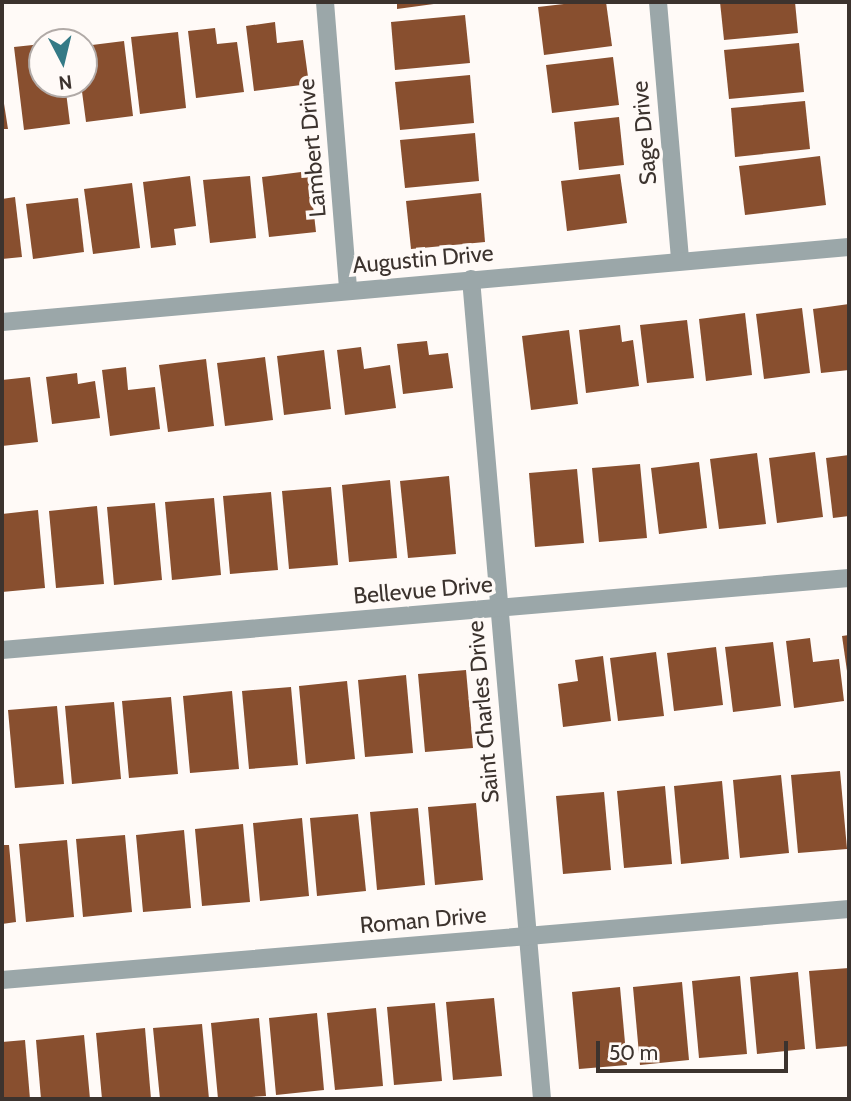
<!DOCTYPE html>
<style>
body{margin:0}
#map{position:relative;width:851px;height:1101px;overflow:hidden;background:#fffaf7;font-family:Cabin,sans-serif}
div>[style]{position:absolute}
[style*='--x']{left:calc(var(--x)*1px);top:calc(var(--y)*1px);width:calc(var(--w)*1px);rotate:calc(var(--a)*1deg)}
.building>*{inset:0;background:#884f2f}
.minor>*{height:18px;margin:-9px;padding:0 9px;transform-origin:9px;border-radius:9px;background:#9ba7a9}
span{translate:-50% -50%;white-space:nowrap;text-align:center;line-height:1.15;-webkit-text-stroke:7px #fffaf7;paint-order:stroke}
.street-label{font-size:23px;color:#3c332e}
.frame{position:absolute;inset:0;border:4px solid #3c332e;pointer-events:none}
.north{position:absolute;left:28px;top:28px;width:70px;height:70px;box-sizing:border-box;background:#fffaf7;border:2px solid #b1aaa7;border-radius:50%;rotate:173deg;font-size:19px;font-weight:700;line-height:28px;text-align:center;color:#3c332e}
.north::after{content:'';display:block;margin:auto;width:24px;height:32px;background:#347a86;clip-path:polygon(50% 0,100% 100%,50% 72%,0 100%)}
.scale{position:absolute;left:596px;top:1041px;width:192px;height:32px;box-sizing:border-box;border:4px solid #3c332e;border-top:0;padding-left:9px;font-size:21px;line-height:24px;white-space:nowrap;color:#3c332e;-webkit-text-stroke:5px #fffaf7;paint-order:stroke}
</style>
<div id="map">
<div class="building">
<i style="clip-path:polygon(397px 2px,441px 2px,441px 3px,397px 9px)"></i>
<i style="clip-path:polygon(581px 2px,606px 2px,612px 46px,544px 55px,538px 7px)"></i>
<i style="clip-path:polygon(720px 2px,795px 2px,798px 33px,724px 40px)"></i>
<i style="clip-path:polygon(465px 15px,470px 63px,395px 70px,391px 22px)"></i>
<i style="clip-path:polygon(275px 22px,277px 43px,303px 40px,309px 84px,254px 91px,246px 26px)"></i>
<i style="clip-path:polygon(215px 28px,217px 44px,237px 42px,244px 92px,196px 98px,188px 31px)"></i>
<i style="clip-path:polygon(178px 32px,186px 108px,140px 114px,131px 37px)"></i>
<i style="clip-path:polygon(124px 41px,133px 116px,86px 122px,81px 84px,84px 84px,84px 46px)"></i>
<i style="clip-path:polygon(799px 43px,804px 92px,729px 99px,724px 50px)"></i>
<i style="clip-path:polygon(42px 44px,42px 84px,65px 84px,70px 124px,24px 130px,14px 47px)"></i>
<i style="clip-path:polygon(613px 57px,619px 105px,552px 113px,546px 65px)"></i>
<i style="clip-path:polygon(470px 75px,474px 123px,400px 130px,395px 82px)"></i>
<i style="clip-path:polygon(2px 91px,8px 129px,2px 129px)"></i>
<i style="clip-path:polygon(805px 101px,810px 149px,735px 157px,731px 108px)"></i>
<i style="clip-path:polygon(619px 117px,624px 165px,579px 170px,574px 122px)"></i>
<i style="clip-path:polygon(475px 133px,479px 181px,405px 188px,400px 140px)"></i>
<i style="clip-path:polygon(820px 156px,826px 205px,745px 215px,739px 166px)"></i>
<i style="clip-path:polygon(309px 171px,316px 232px,269px 237px,262px 177px)"></i>
<i style="clip-path:polygon(620px 174px,627px 223px,567px 231px,561px 181px)"></i>
<i style="clip-path:polygon(190px 176px,196px 226px,174px 229px,176px 245px,151px 248px,143px 182px)"></i>
<i style="clip-path:polygon(250px 176px,256px 238px,210px 243px,203px 180px)"></i>
<i style="clip-path:polygon(132px 183px,140px 248px,93px 254px,84px 189px)"></i>
<i style="clip-path:polygon(481px 193px,485px 242px,411px 249px,406px 201px)"></i>
<i style="clip-path:polygon(15px 197px,22px 257px,2px 259px,2px 199px)"></i>
<i style="clip-path:polygon(78px 198px,84px 252px,33px 259px,26px 204px)"></i>
<i style="clip-path:polygon(849px 304px,849px 370px,821px 373px,813px 309px)"></i>
<i style="clip-path:polygon(802px 308px,810px 373px,764px 379px,756px 314px)"></i>
<i style="clip-path:polygon(745px 313px,752px 375px,706px 381px,699px 319px)"></i>
<i style="clip-path:polygon(687px 320px,694px 378px,647px 383px,640px 325px)"></i>
<i style="clip-path:polygon(620px 325px,622px 342px,633px 340px,639px 386px,586px 393px,579px 330px)"></i>
<i style="clip-path:polygon(569px 330px,578px 404px,531px 410px,522px 336px)"></i>
<i style="clip-path:polygon(427px 341px,429px 355px,448px 353px,453px 388px,403px 394px,397px 344px)"></i>
<i style="clip-path:polygon(361px 347px,364px 369px,390px 365px,396px 408px,345px 415px,337px 350px)"></i>
<i style="clip-path:polygon(324px 350px,331px 409px,284px 415px,277px 356px)"></i>
<i style="clip-path:polygon(265px 357px,273px 420px,225px 426px,217px 363px)"></i>
<i style="clip-path:polygon(206px 359px,214px 426px,168px 432px,159px 365px)"></i>
<i style="clip-path:polygon(126px 367px,128px 390px,155px 387px,160px 429px,110px 436px,102px 370px)"></i>
<i style="clip-path:polygon(77px 373px,78px 384px,95px 381px,100px 418px,52px 424px,46px 377px)"></i>
<i style="clip-path:polygon(30px 377px,38px 442px,2px 446px,2px 380px)"></i>
<i style="clip-path:polygon(815px 452px,823px 517px,777px 523px,769px 458px)"></i>
<i style="clip-path:polygon(757px 453px,766px 524px,719px 529px,710px 459px)"></i>
<i style="clip-path:polygon(849px 455px,849px 516px,833px 518px,826px 458px)"></i>
<i style="clip-path:polygon(699px 462px,707px 528px,659px 534px,651px 468px)"></i>
<i style="clip-path:polygon(640px 464px,647px 538px,599px 542px,592px 468px)"></i>
<i style="clip-path:polygon(577px 469px,584px 543px,535px 547px,529px 473px)"></i>
<i style="clip-path:polygon(449px 476px,456px 554px,408px 558px,400px 481px)"></i>
<i style="clip-path:polygon(390px 480px,397px 558px,349px 562px,342px 485px)"></i>
<i style="clip-path:polygon(331px 487px,338px 565px,289px 569px,282px 491px)"></i>
<i style="clip-path:polygon(271px 492px,278px 570px,230px 574px,223px 496px)"></i>
<i style="clip-path:polygon(214px 498px,221px 575px,172px 580px,165px 502px)"></i>
<i style="clip-path:polygon(155px 503px,162px 580px,114px 585px,107px 507px)"></i>
<i style="clip-path:polygon(97px 506px,104px 584px,56px 588px,49px 511px)"></i>
<i style="clip-path:polygon(38px 510px,45px 588px,2px 592px,2px 514px)"></i>
<i style="clip-path:polygon(849px 635px,849px 678px,848px 678px,842px 636px)"></i>
<i style="clip-path:polygon(810px 638px,813px 662px,839px 659px,844px 701px,794px 708px,786px 641px)"></i>
<i style="clip-path:polygon(773px 642px,781px 706px,733px 712px,725px 647px)"></i>
<i style="clip-path:polygon(716px 647px,723px 705px,674px 711px,667px 653px)"></i>
<i style="clip-path:polygon(656px 652px,664px 716px,618px 721px,610px 658px)"></i>
<i style="clip-path:polygon(603px 656px,611px 721px,563px 727px,558px 684px,578px 681px,575px 660px)"></i>
<i style="clip-path:polygon(466px 670px,473px 748px,425px 752px,418px 674px)"></i>
<i style="clip-path:polygon(406px 675px,413px 753px,365px 757px,358px 680px)"></i>
<i style="clip-path:polygon(347px 681px,355px 759px,306px 764px,299px 686px)"></i>
<i style="clip-path:polygon(291px 687px,298px 765px,249px 769px,242px 691px)"></i>
<i style="clip-path:polygon(232px 691px,239px 769px,190px 773px,183px 696px)"></i>
<i style="clip-path:polygon(171px 697px,178px 774px,129px 778px,122px 701px)"></i>
<i style="clip-path:polygon(114px 702px,121px 779px,72px 784px,65px 706px)"></i>
<i style="clip-path:polygon(57px 706px,64px 784px,15px 788px,8px 710px)"></i>
<i style="clip-path:polygon(840px 771px,847px 849px,798px 853px,791px 775px)"></i>
<i style="clip-path:polygon(781px 775px,789px 853px,740px 858px,733px 780px)"></i>
<i style="clip-path:polygon(722px 781px,729px 859px,681px 864px,674px 786px)"></i>
<i style="clip-path:polygon(665px 786px,672px 864px,624px 868px,617px 791px)"></i>
<i style="clip-path:polygon(604px 792px,611px 870px,563px 874px,556px 796px)"></i>
<i style="clip-path:polygon(476px 803px,483px 880px,435px 885px,428px 807px)"></i>
<i style="clip-path:polygon(418px 808px,425px 885px,377px 890px,370px 812px)"></i>
<i style="clip-path:polygon(358px 814px,366px 891px,317px 896px,310px 818px)"></i>
<i style="clip-path:polygon(302px 818px,309px 896px,260px 901px,253px 823px)"></i>
<i style="clip-path:polygon(243px 824px,250px 902px,202px 906px,195px 829px)"></i>
<i style="clip-path:polygon(184px 830px,191px 908px,143px 912px,136px 835px)"></i>
<i style="clip-path:polygon(125px 835px,132px 912px,83px 917px,76px 839px)"></i>
<i style="clip-path:polygon(67px 840px,74px 917px,26px 922px,19px 844px)"></i>
<i style="clip-path:polygon(2px 845px,9px 845px,16px 922px,2px 924px)"></i>
<i style="clip-path:polygon(849px 968px,849px 1046px,816px 1049px,809px 971px)"></i>
<i style="clip-path:polygon(798px 972px,805px 1049px,757px 1054px,750px 977px)"></i>
<i style="clip-path:polygon(740px 976px,747px 1054px,699px 1058px,692px 981px)"></i>
<i style="clip-path:polygon(682px 982px,689px 1060px,640px 1065px,633px 987px)"></i>
<i style="clip-path:polygon(620px 987px,627px 1065px,579px 1069px,572px 992px)"></i>
<i style="clip-path:polygon(494px 998px,502px 1076px,453px 1080px,446px 1002px)"></i>
<i style="clip-path:polygon(435px 1003px,442px 1081px,394px 1085px,387px 1007px)"></i>
<i style="clip-path:polygon(376px 1008px,383px 1086px,335px 1090px,327px 1013px)"></i>
<i style="clip-path:polygon(317px 1013px,324px 1090px,276px 1095px,269px 1018px)"></i>
<i style="clip-path:polygon(259px 1018px,266px 1096px,218px 1099px,211px 1023px)"></i>
<i style="clip-path:polygon(202px 1024px,209px 1099px,160px 1099px,153px 1028px)"></i>
<i style="clip-path:polygon(145px 1028px,151px 1099px,102px 1099px,96px 1033px)"></i>
<i style="clip-path:polygon(84px 1035px,90px 1099px,41px 1099px,36px 1040px)"></i>
<i style="clip-path:polygon(25px 1040px,30px 1099px,2px 1099px,2px 1042px)"></i>
</div>
<div class="minor">
<i style="--x:325;--y:2;--w:290;--a:85.4"></i>
<i style="--x:658;--y:2;--w:260;--a:85.1"></i>
<i style="--x:471;--y:279;--w:823;--a:85.05"></i>
<i style="--x:2;--y:322;--w:850;--a:-5.06"></i>
<i style="--x:2;--y:650;--w:850;--a:-4.86"></i>
<i style="--x:2;--y:980;--w:850;--a:-4.79"></i>
</div>
<div class="street-label">
<span style="left:644px;top:133px;rotate:-95deg">Sage Drive</span>
<span style="left:312px;top:148px;rotate:-95deg">Lambert Drive</span>
<span style="left:423px;top:259px;rotate:-5deg">Augustin Drive</span>
<span style="left:423px;top:590px;rotate:-5deg">Bellevue Drive</span>
<span style="left:483px;top:712px;rotate:-95deg">Saint Charles Drive</span>
<span style="left:423px;top:920px;rotate:-5deg">Roman Drive</span>
</div>
<div class="frame"></div>
<div class="north">N</div>
<div class="scale">50 m</div>
</div>
